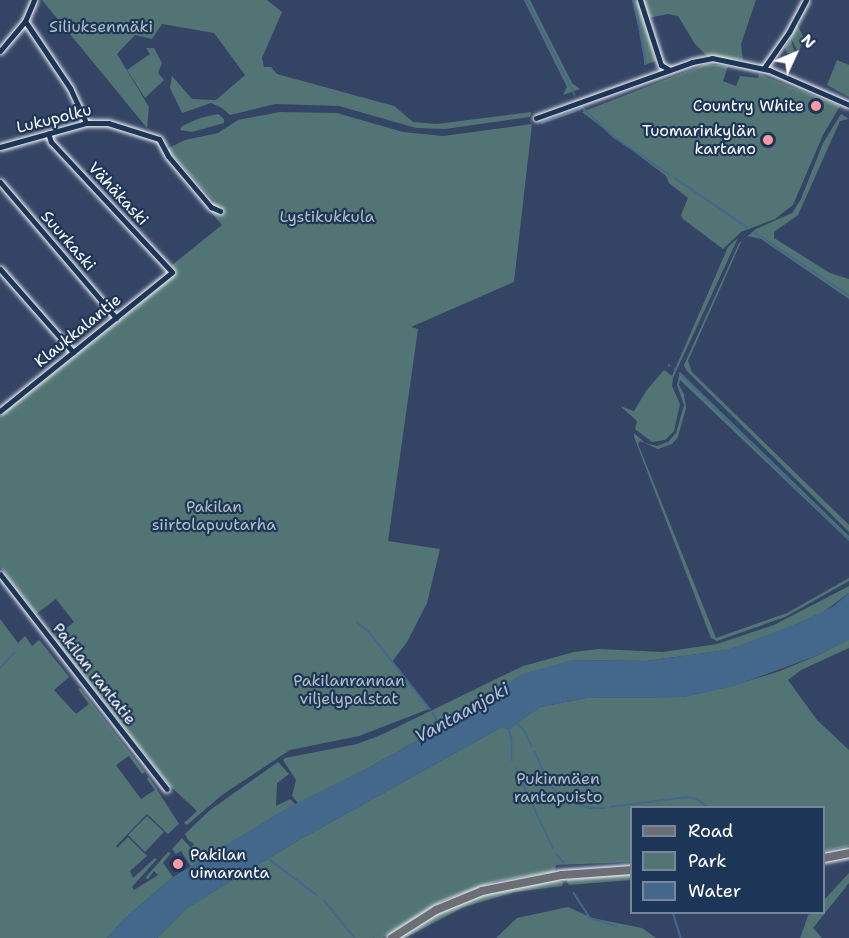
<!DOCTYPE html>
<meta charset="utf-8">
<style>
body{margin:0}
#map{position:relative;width:849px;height:938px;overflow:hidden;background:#344465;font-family:"Shantell Sans",sans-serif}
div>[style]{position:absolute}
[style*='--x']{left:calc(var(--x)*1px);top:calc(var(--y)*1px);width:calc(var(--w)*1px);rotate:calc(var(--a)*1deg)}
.green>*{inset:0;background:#527474}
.water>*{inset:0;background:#44688b}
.stream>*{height:1.5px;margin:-0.75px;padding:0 0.75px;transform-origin:0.75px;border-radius:0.75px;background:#44688b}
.roads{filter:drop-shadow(0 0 2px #fff) drop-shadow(0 0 2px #fff)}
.minor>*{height:5px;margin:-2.5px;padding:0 2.5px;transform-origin:2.5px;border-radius:2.5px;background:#1d3557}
.primary>*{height:8px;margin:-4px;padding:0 4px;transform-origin:4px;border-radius:4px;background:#6b6f75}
.dots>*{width:16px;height:16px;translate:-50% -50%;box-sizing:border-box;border:3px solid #1d3557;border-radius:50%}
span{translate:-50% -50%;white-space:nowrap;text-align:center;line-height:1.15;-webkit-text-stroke:4.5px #1d3557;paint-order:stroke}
.park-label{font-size:16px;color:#b1c0c0}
.poi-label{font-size:16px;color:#fff}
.right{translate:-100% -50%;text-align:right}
.left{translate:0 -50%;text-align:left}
.street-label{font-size:16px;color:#fff}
.water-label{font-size:18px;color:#b4c3d1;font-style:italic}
.legend{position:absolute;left:630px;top:806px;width:195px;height:108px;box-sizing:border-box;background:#1d3557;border:2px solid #77869a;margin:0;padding:8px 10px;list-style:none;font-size:18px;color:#fff}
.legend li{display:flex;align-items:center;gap:12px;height:30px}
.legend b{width:30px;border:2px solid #77869a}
.north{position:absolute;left:765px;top:24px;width:60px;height:60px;-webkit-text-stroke:4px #1d3557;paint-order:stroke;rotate:46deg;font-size:16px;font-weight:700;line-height:24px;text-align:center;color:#fff}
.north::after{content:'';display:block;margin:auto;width:21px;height:27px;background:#fff;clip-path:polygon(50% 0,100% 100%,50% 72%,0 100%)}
</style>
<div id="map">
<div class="green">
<i style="clip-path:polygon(42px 0,267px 0,282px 12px,262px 58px,264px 67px,271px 67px,277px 74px,394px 106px,413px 122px,437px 124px,531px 112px,530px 117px,445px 129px,416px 128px,339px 106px,275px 104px,230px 115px,222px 108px,211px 103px,182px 113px,170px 88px,172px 76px,192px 99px,216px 100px,245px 75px,214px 33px,162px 24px,152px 39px,135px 35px,117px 54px,149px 107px,147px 128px)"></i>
<i style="clip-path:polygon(524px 0,530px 0,572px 83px,580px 89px,563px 95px,567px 87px)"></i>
<i style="clip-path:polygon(632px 0,638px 0,656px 61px,644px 65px,644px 53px)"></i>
<i style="clip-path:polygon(643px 0,756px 0,741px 44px,743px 60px,708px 57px,695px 44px,678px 16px,668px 14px,648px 18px)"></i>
<i style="clip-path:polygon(797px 24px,803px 36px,801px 46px,798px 52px,791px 39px,795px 54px,787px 53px,785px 48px)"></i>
<i style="clip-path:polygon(146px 48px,154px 48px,162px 63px,158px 73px,164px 80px,145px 98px,127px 70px,150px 54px)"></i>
<i style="clip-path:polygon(837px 60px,849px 65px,849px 97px,827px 85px)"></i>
<i style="clip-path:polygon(706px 64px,728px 66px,723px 81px,736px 86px,740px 76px,758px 78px,759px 74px,840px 106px,823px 135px,793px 205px,775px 219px,741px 232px,723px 249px,683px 219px,681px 215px,688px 198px,669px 183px,666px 176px,582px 112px)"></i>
<i style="clip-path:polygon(280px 112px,337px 113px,403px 132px,443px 136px,532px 124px,514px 282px,411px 327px,418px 329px,388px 541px,440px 549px,427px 603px,407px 642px,392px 662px,429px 709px,359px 736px,290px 750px,222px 795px,187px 825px,184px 823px,197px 811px,170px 786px,54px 638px,74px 622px,56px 599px,36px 614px,0 567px,0 416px,137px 306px,176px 273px,172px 265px,222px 225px,209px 210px,214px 201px,167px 149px,185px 140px,218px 133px,238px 120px)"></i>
<i style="clip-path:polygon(218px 114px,224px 119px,224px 123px,192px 132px,180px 130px,182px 126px,200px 118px)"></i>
<i style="clip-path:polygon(841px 114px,849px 119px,840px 121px,798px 215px,774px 232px,774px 238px,830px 273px,849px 279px,849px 299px,761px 239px,748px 236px,742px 240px,688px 361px,692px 372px,849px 525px,849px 532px,686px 370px,684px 365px,739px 243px,756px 229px,792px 213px,801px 199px,823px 143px)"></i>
<i style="clip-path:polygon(738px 238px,673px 378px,672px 386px,680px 404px,674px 431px,665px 440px,652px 442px,635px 429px,637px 421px,620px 406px,634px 411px,646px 391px,664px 370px,672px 376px,728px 247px)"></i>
<i style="clip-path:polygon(680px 372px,849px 536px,849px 541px,680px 380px,679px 385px,684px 394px,686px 408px,678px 437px,672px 444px,658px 449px,640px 441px,638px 444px,716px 638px,787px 613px,849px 578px,849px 581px,785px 617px,717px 641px,711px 638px,634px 437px,634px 433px,645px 443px,657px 446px,668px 442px,676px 433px,684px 405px,677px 385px)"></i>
<i style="clip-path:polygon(849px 586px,849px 593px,823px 612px,774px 634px,727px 650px,646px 661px,572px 660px,440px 724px,424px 737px,368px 768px,298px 803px,292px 796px,296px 780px,283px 760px,285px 758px,357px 744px,381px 735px,523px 666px,574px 652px,599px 649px,663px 652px,717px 644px,774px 625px)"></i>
<i style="clip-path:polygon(0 619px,18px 643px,25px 636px,32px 646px,39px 640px,41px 642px,69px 677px,54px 690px,76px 714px,89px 704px,78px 689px,80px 688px,145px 772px,142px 774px,129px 756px,116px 765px,141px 799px,155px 790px,147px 779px,149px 777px,179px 824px,168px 834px,147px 814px,116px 846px,117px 848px,128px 837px,147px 856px,130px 871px,133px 878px,155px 858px,157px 859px,132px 887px,134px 890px,158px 875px,154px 871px,148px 879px,145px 878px,168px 852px,171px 853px,163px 863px,173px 877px,125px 918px,107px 938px,0 938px)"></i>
<i style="clip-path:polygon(849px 639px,849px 648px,801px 670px,788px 680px,817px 720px,849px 750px,849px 846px,824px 851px,824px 808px,632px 808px,631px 862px,556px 865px,555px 872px,497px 881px,442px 901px,383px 938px,157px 938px,187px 908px,299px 840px,502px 727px,509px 729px,540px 707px,586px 698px,683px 697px,732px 686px,780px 671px,821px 654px)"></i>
<i style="clip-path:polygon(278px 762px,289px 774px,277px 783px,276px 806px,290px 799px,295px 804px,191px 867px,181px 851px,176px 854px,172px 849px,182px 838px,191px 848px,194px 844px,188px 840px,185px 834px,210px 810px)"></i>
<i style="clip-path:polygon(147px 816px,164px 832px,145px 852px,128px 835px)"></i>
<i style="clip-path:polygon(849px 873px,849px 883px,813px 928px,822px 938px,800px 938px,809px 913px,824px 912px,824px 900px)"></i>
<i style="clip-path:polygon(631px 874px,631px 880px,569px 885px,567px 882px,567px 880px,598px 876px)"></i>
<i style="clip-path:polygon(560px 880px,563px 883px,562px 886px,515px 892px,464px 907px,405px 938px,399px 938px,432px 916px,485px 894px)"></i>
<i style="clip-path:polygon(568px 907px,592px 918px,642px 928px,656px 938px,496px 938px,517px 918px)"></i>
</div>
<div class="water">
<i style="clip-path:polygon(849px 593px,849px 639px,821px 654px,734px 686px,683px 697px,586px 698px,540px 707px,509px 730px,502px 727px,299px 840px,187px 908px,157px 938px,107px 938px,125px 918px,173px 877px,287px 808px,368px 768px,424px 737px,522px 674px,572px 660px,646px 661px,727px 650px,801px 622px,834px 606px)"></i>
</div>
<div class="stream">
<i style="--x:527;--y:0;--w:106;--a:63.2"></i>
<i style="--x:635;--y:0;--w:65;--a:80.2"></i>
<i style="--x:580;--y:105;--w:47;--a:43.3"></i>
<i style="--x:614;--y:137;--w:66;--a:33.9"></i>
<i style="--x:542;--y:123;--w:41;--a:-19.7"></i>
<i style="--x:675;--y:178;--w:87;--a:34.2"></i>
<i style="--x:754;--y:232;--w:114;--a:33.6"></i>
<i style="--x:669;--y:365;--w:1;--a:45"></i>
<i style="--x:675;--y:369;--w:1;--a:45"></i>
<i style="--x:680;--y:373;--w:237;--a:44.5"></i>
<i style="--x:357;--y:622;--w:16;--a:40"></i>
<i style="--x:369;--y:632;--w:98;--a:51.6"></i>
<i style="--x:0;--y:668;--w:21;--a:-47"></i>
<i style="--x:433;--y:713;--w:13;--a:58"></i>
<i style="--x:517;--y:723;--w:10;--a:45"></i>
<i style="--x:524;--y:730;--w:18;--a:63"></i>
<i style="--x:509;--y:730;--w:10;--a:73"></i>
<i style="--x:512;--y:740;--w:20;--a:90"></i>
<i style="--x:535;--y:751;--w:34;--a:67"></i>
<i style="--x:548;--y:782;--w:23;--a:49"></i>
<i style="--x:563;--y:799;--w:29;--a:18"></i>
<i style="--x:591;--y:808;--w:14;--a:0"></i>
<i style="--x:516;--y:768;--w:88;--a:65.2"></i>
<i style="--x:610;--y:807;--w:78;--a:-7.4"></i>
<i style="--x:687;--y:797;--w:10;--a:11"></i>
<i style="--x:697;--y:799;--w:15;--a:37"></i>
<i style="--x:557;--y:855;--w:10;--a:45"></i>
<i style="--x:268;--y:858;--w:61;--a:37.1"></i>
<i style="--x:574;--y:893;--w:30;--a:57"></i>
<i style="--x:590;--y:918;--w:27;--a:17"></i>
<i style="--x:324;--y:900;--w:49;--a:50.8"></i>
<i style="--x:673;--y:912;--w:27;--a:73"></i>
<i style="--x:373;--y:938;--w:1;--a:0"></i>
</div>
<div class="roads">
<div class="minor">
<i style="--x:34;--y:0;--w:23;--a:113"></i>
<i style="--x:25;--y:21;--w:81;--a:56.1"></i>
<i style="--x:70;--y:88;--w:38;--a:65"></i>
<i style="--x:640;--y:0;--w:68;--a:72.1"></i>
<i style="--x:661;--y:65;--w:10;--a:29"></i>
<i style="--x:0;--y:51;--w:39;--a:-50"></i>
<i style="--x:764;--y:68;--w:44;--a:-55.2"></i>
<i style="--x:789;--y:32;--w:36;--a:-62"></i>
<i style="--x:536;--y:118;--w:166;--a:-19.7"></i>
<i style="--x:692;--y:62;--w:20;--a:-11"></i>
<i style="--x:712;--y:58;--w:58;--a:11.9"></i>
<i style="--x:769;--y:70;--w:87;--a:23.6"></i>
<i style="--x:0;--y:147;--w:89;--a:-15.6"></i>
<i style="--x:86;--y:123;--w:22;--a:0"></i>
<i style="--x:108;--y:123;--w:53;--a:17.4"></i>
<i style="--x:159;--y:139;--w:19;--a:62"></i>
<i style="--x:168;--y:156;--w:67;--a:49.9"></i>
<i style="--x:211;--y:207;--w:10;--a:24"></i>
<i style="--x:0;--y:182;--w:179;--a:49.5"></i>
<i style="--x:0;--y:269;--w:111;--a:48.7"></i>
<i style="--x:0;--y:411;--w:221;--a:-38.9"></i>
<i style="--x:172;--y:272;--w:178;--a:-132.9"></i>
<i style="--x:51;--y:142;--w:9;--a:-108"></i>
<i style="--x:0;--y:574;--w:272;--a:52.2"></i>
</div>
<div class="primary">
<i style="--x:824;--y:858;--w:25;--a:-11"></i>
<i style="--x:392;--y:938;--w:52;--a:-32.5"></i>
<i style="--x:436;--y:910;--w:50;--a:-22.4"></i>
<i style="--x:482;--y:891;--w:82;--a:-11.3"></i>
<i style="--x:562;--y:875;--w:70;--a:-4.1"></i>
</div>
</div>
<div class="dots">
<i style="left:816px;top:106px;background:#ff9aa2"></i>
<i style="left:768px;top:140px;background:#ff9aa2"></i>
<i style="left:178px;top:864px;background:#ff9aa2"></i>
</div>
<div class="park-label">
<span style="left:101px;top:27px">Siliuksenmäki</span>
<span style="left:327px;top:217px">Lystikukkula</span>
<span style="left:214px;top:516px">Pakilan<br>siirtolapuutarha</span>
<span style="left:349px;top:690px">Pakilanrannan<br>viljelypalstat</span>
<span style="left:558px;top:788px">Pukinmäen<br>rantapuisto</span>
</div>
<div class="poi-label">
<span class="right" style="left:804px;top:106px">Country White</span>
<span class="right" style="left:756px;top:140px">Tuomarinkylän<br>kartano</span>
<span class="left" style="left:190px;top:864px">Pakilan<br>uimaranta</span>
</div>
<div class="street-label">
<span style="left:54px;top:119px;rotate:-14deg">Lukupolku</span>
<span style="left:118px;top:194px;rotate:47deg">Vähäkaski</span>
<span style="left:68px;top:241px;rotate:49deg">Suurkaski</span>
<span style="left:78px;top:331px;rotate:-39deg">Klaukkalantie</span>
<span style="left:94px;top:674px;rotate:52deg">Pakilan rantatie</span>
</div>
<div class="water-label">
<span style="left:462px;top:713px;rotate:-29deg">Vantaanjoki</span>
</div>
<ul class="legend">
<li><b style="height:8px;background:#6b6f75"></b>Road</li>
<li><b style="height:16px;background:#527474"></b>Park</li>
<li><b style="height:16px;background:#44688b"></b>Water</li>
</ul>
<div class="north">N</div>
</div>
